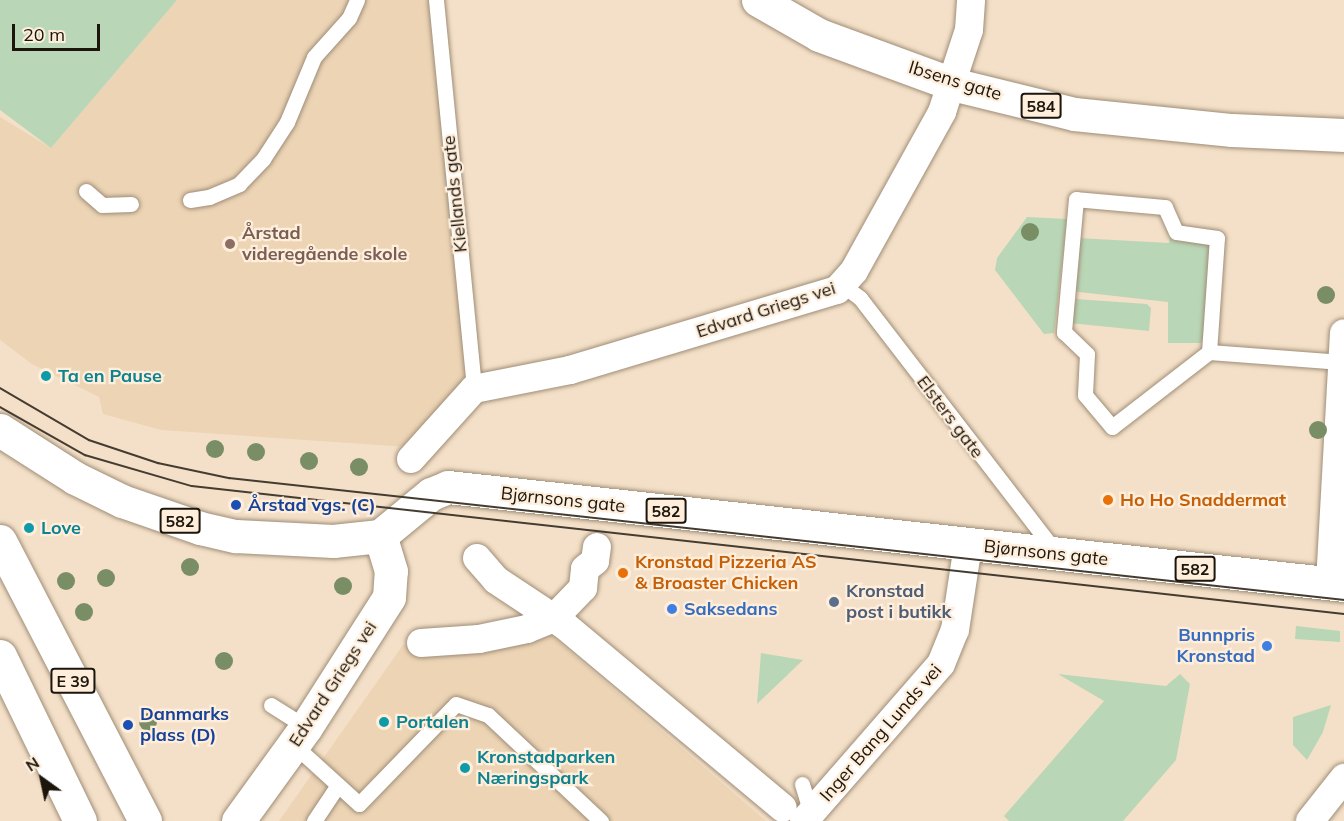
<!DOCTYPE html>
<meta charset="utf-8">
<style>
body{margin:0}
#map{position:relative;width:1344px;height:821px;overflow:hidden;background:#f4e0c8;font-family:Mulish,sans-serif}
div>[style]{position:absolute}
[style*='--x']{left:calc(var(--x)*1px);top:calc(var(--y)*1px);width:calc(var(--w)*1px);rotate:calc(var(--a)*1deg)}
.built>*{inset:0;background:#ecd4b5}
.green>*{inset:0;background:#b9d7b6}
.roads{filter:drop-shadow(0 0 2px #9f8d77) drop-shadow(0 0 2px #9f8d77)}
.lane>*{height:15px;margin:-7.5px;padding:0 7.5px;transform-origin:7.5px;border-radius:7.5px;background:#fff}
.street>*{height:28px;margin:-14px;padding:0 14px;transform-origin:14px;border-radius:14px;background:#fff}
.primary>*{height:33px;margin:-16.5px;padding:0 16.5px;transform-origin:16.5px;border-radius:16.5px;background:#fff}
.highway>*{height:33px;margin:-16.5px;padding:0 16.5px;transform-origin:16.5px;border-radius:16.5px;background:#fff}
.tram>*{height:1.5px;margin:-0.75px;padding:0 0.75px;transform-origin:0.75px;border-radius:0.75px;background:#443c30}
.trees>*{width:18px;height:18px;margin:-9px;border-radius:50%;background:#7a8e65}
.dots>*{width:16px;height:16px;translate:-50% -50%;box-sizing:border-box;border:3px solid #feeedb;border-radius:50%}
span{translate:-50% -50%;white-space:nowrap;text-align:center;line-height:1.15;-webkit-text-stroke:4.5px #feeedb;paint-order:stroke}
.shield-label span{padding:2px 4px;background:#feeedb;border:2px solid;border-radius:4px;-webkit-text-stroke-width:0}
.shield-label{font-size:16px;color:#1b150c;font-weight:700}
.street-label{font-size:18px;color:#1b150c}
.education-label{font-size:18px;color:#785e54;font-weight:700}
.left{translate:0 -50%;text-align:left}
.culture-label{font-size:18px;color:#0d838f;font-weight:700}
.food-label{font-size:18px;color:#c56008;font-weight:700}
.transit-label{font-size:18px;color:#164399;font-weight:700}
.service-label{font-size:18px;color:#4e5e75;font-weight:700}
.shop-label{font-size:18px;color:#366cbe;font-weight:700}
.right{translate:-100% -50%;text-align:right}
.north{position:absolute;left:12px;top:749px;width:60px;height:60px;-webkit-text-stroke:4px #feeedb;paint-order:stroke;rotate:327deg;font-size:16px;font-weight:700;line-height:24px;text-align:center;color:#1b150c}
.north::after{content:'';display:block;margin:auto;width:21px;height:27px;background:#1b150c;clip-path:polygon(50% 0,100% 100%,50% 72%,0 100%)}
.scale{position:absolute;left:12px;top:24px;width:88px;height:27px;box-sizing:border-box;border:3px solid #1b150c;border-top:0;padding-left:8px;font-size:18px;line-height:21px;white-space:nowrap;color:#1b150c;-webkit-text-stroke:4px #feeedb;paint-order:stroke}
</style>
<div id="map">
<div class="built">
<i style="clip-path:polygon(177px 0,436px 0,474px 389px,408px 447px,161px 430px,103px 414px,99px 397px,32px 364px,0 340px,0 117px,51px 148px)"></i>
<i style="clip-path:polygon(552px 636px,766px 821px,279px 821px,403px 645px)"></i>
</div>
<div class="green">
<i style="clip-path:polygon(0 0,177px 0,51px 148px,0 110px)"></i>
<i style="clip-path:polygon(1027px 217px,1067px 219px,1054px 333px,1044px 334px,995px 270px,997px 258px)"></i>
<i style="clip-path:polygon(1170px 233px,1211px 243px,1205px 337px,1201px 343px,1168px 343px,1168px 302px,1070px 291px,1078px 238px,1169px 243px)"></i>
<i style="clip-path:polygon(1076px 299px,1147px 304px,1151px 308px,1149px 331px,1069px 323px)"></i>
<i style="clip-path:polygon(1296px 626px,1340px 631px,1340px 642px,1295px 639px)"></i>
<i style="clip-path:polygon(761px 653px,803px 660px,757px 704px)"></i>
<i style="clip-path:polygon(1058px 674px,1166px 686px,1180px 674px,1190px 684px,1176px 760px,1123px 821px,1009px 821px,1004px 816px,1104px 701px)"></i>
<i style="clip-path:polygon(1331px 705px,1323px 732px,1307px 760px,1293px 745px,1293px 717px)"></i>
</div>
<div class="roads">
<div class="lane">
<i style="--x:436;--y:0;--w:391;--a:84.4"></i>
<i style="--x:86;--y:191;--w:21;--a:41"></i>
<i style="--x:102;--y:205;--w:29;--a:-2"></i>
<i style="--x:190;--y:200;--w:19;--a:-9"></i>
<i style="--x:209;--y:197;--w:33;--a:-23"></i>
<i style="--x:239;--y:184;--w:35;--a:-46"></i>
<i style="--x:263;--y:159;--w:44;--a:-57"></i>
<i style="--x:287;--y:122;--w:70;--a:-67.4"></i>
<i style="--x:314;--y:57;--w:52;--a:-48.1"></i>
<i style="--x:349;--y:18;--w:20;--a:-66"></i>
<i style="--x:837;--y:290;--w:11;--a:-5"></i>
<i style="--x:848;--y:289;--w:15;--a:37"></i>
<i style="--x:860;--y:298;--w:317;--a:52.4"></i>
<i style="--x:1209;--y:352;--w:114;--a:-86"></i>
<i style="--x:1217;--y:238;--w:41;--a:-171.7"></i>
<i style="--x:1176;--y:232;--w:27;--a:-114"></i>
<i style="--x:1165;--y:207;--w:89;--a:-174.9"></i>
<i style="--x:1076;--y:199;--w:134;--a:95.2"></i>
<i style="--x:1064;--y:332;--w:32;--a:44"></i>
<i style="--x:1087;--y:354;--w:41;--a:92.8"></i>
<i style="--x:1085;--y:395;--w:42;--a:49.8"></i>
<i style="--x:1112;--y:427;--w:123;--a:-37.7"></i>
<i style="--x:1209;--y:352;--w:133;--a:4.3"></i>
<i style="--x:271;--y:705;--w:41;--a:32.2"></i>
<i style="--x:293;--y:744;--w:89;--a:42.3"></i>
<i style="--x:359;--y:804;--w:139;--a:-45.9"></i>
<i style="--x:456;--y:704;--w:34;--a:19"></i>
<i style="--x:488;--y:715;--w:155;--a:43.2"></i>
<i style="--x:802;--y:784;--w:30;--a:73"></i>
<i style="--x:314;--y:821;--w:43;--a:-56.3"></i>
</div>
<div class="street">
<i style="--x:411;--y:459;--w:94;--a:-48"></i>
<i style="--x:474;--y:389;--w:98;--a:-11.2"></i>
<i style="--x:570;--y:370;--w:279;--a:-16.7"></i>
<i style="--x:837;--y:290;--w:25;--a:-48"></i>
<i style="--x:854;--y:271;--w:182;--a:-61"></i>
<i style="--x:942;--y:112;--w:86;--a:-71.8"></i>
<i style="--x:969;--y:30;--w:30;--a:-86"></i>
<i style="--x:477;--y:558;--w:29;--a:49"></i>
<i style="--x:496;--y:580;--w:82;--a:33.5"></i>
<i style="--x:564;--y:625;--w:285;--a:39.9"></i>
<i style="--x:1330;--y:583;--w:250;--a:-86.8"></i>
<i style="--x:421;--y:643;--w:58;--a:-3.9"></i>
<i style="--x:479;--y:639;--w:49;--a:-11.8"></i>
<i style="--x:527;--y:629;--w:29;--a:-22"></i>
<i style="--x:554;--y:618;--w:42;--a:-46"></i>
<i style="--x:583;--y:588;--w:19;--a:-84"></i>
<i style="--x:585;--y:569;--w:13;--a:-39"></i>
<i style="--x:595;--y:561;--w:14;--a:-82"></i>
<i style="--x:804;--y:821;--w:208;--a:-48.9"></i>
<i style="--x:941;--y:664;--w:37;--a:-68"></i>
<i style="--x:955;--y:630;--w:86;--a:-81.3"></i>
<i style="--x:1310;--y:821;--w:55;--a:-51.7"></i>
</div>
<div class="primary">
<i style="--x:758;--y:0;--w:70;--a:29.8"></i>
<i style="--x:819;--y:35;--w:142;--a:20.2"></i>
<i style="--x:952;--y:84;--w:126;--a:13.8"></i>
<i style="--x:1074;--y:114;--w:159;--a:5.8"></i>
<i style="--x:1232;--y:130;--w:112;--a:2.6"></i>
<i style="--x:0;--y:430;--w:89;--a:32.6"></i>
<i style="--x:75;--y:478;--w:52;--a:26.1"></i>
<i style="--x:122;--y:501;--w:83;--a:19.1"></i>
<i style="--x:200;--y:528;--w:37;--a:13"></i>
<i style="--x:236;--y:536;--w:97;--a:3"></i>
<i style="--x:333;--y:541;--w:47;--a:-6.1"></i>
<i style="--x:380;--y:536;--w:66;--a:-39.5"></i>
<i style="--x:431;--y:494;--w:18;--a:-22"></i>
<i style="--x:448;--y:487;--w:901;--a:6.24"></i>
<i style="--x:238;--y:821;--w:116;--a:-54.1"></i>
<i style="--x:306;--y:727;--w:154;--a:-57.4"></i>
<i style="--x:389;--y:597;--w:26;--a:-86"></i>
<i style="--x:391;--y:571;--w:37;--a:-107"></i>
</div>
<div class="highway">
<i style="--x:0;--y:541;--w:315;--a:62.6"></i>
<i style="--x:0;--y:656;--w:183;--a:64.1"></i>
</div>
</div>
<div class="tram">
<i style="--x:0;--y:388;--w:103;--a:30.3"></i>
<i style="--x:89;--y:440;--w:73;--a:18.4"></i>
<i style="--x:158;--y:463;--w:73;--a:11.9"></i>
<i style="--x:229;--y:478;--w:1122;--a:6.24"></i>
<i style="--x:0;--y:407;--w:98;--a:29.5"></i>
<i style="--x:85;--y:455;--w:111;--a:16.2"></i>
<i style="--x:192;--y:486;--w:1159;--a:6.34"></i>
</div>
<div class="trees">
<i style="left:1030px;top:232px"></i>
<i style="left:1326px;top:295px"></i>
<i style="left:1318px;top:430px"></i>
<i style="left:215px;top:449px"></i>
<i style="left:256px;top:452px"></i>
<i style="left:309px;top:461px"></i>
<i style="left:359px;top:467px"></i>
<i style="left:190px;top:567px"></i>
<i style="left:106px;top:578px"></i>
<i style="left:66px;top:581px"></i>
<i style="left:343px;top:586px"></i>
<i style="left:84px;top:612px"></i>
<i style="left:224px;top:661px"></i>
<i style="left:148px;top:722px"></i>
</div>
<div class="dots">
<i style="left:230px;top:244px;background:#8d6e63"></i>
<i style="left:46px;top:376px;background:#0f9aa8"></i>
<i style="left:1108px;top:500px;background:#e8710a"></i>
<i style="left:236px;top:505px;background:#1a4fb4"></i>
<i style="left:29px;top:528px;background:#0f9aa8"></i>
<i style="left:623px;top:573px;background:#e8710a"></i>
<i style="left:834px;top:602px;background:#5c6f8a"></i>
<i style="left:672px;top:609px;background:#3f7fe0"></i>
<i style="left:1267px;top:646px;background:#3f7fe0"></i>
<i style="left:384px;top:722px;background:#0f9aa8"></i>
<i style="left:128px;top:725px;background:#1a4fb4"></i>
<i style="left:465px;top:768px;background:#0f9aa8"></i>
</div>
<div class="shield-label">
<span style="left:1041px;top:106px">584</span>
<span style="left:666px;top:511px">582</span>
<span style="left:180px;top:521px">582</span>
<span style="left:1195px;top:569px">582</span>
<span style="left:73px;top:681px">E 39</span>
</div>
<div class="street-label">
<span style="left:955px;top:81px;rotate:17deg">Ibsens gate</span>
<span style="left:455px;top:194px;rotate:-96deg">Kiellands gate</span>
<span style="left:766px;top:310px;rotate:-18deg">Edvard Griegs vei</span>
<span style="left:950px;top:417px;rotate:53deg">Elsters gate</span>
<span style="left:563px;top:500px;rotate:6deg">Bjørnsons gate</span>
<span style="left:1046px;top:553px;rotate:6deg">Bjørnsons gate</span>
<span style="left:333px;top:684px;rotate:-57deg">Edvard Griegs vei</span>
<span style="left:881px;top:733px;rotate:-49deg">Inger Bang Lunds vei</span>
</div>
<div class="education-label">
<span class="left" style="left:242px;top:244px">Årstad<br>videregående skole</span>
</div>
<div class="culture-label">
<span class="left" style="left:58px;top:376px">Ta en Pause</span>
<span class="left" style="left:41px;top:528px">Love</span>
<span class="left" style="left:396px;top:722px">Portalen</span>
<span class="left" style="left:477px;top:768px">Kronstadparken<br>Næringspark</span>
</div>
<div class="food-label">
<span class="left" style="left:1120px;top:500px">Ho Ho Snaddermat</span>
<span class="left" style="left:635px;top:573px">Kronstad Pizzeria AS<br>&amp; Broaster Chicken</span>
</div>
<div class="transit-label">
<span class="left" style="left:248px;top:505px">Årstad vgs. (C)</span>
<span class="left" style="left:140px;top:725px">Danmarks<br>plass (D)</span>
</div>
<div class="service-label">
<span class="left" style="left:846px;top:602px">Kronstad<br>post i butikk</span>
</div>
<div class="shop-label">
<span class="left" style="left:684px;top:609px">Saksedans</span>
<span class="right" style="left:1255px;top:646px">Bunnpris<br>Kronstad</span>
</div>
<div class="north">N</div>
<div class="scale">20 m</div>
</div>
